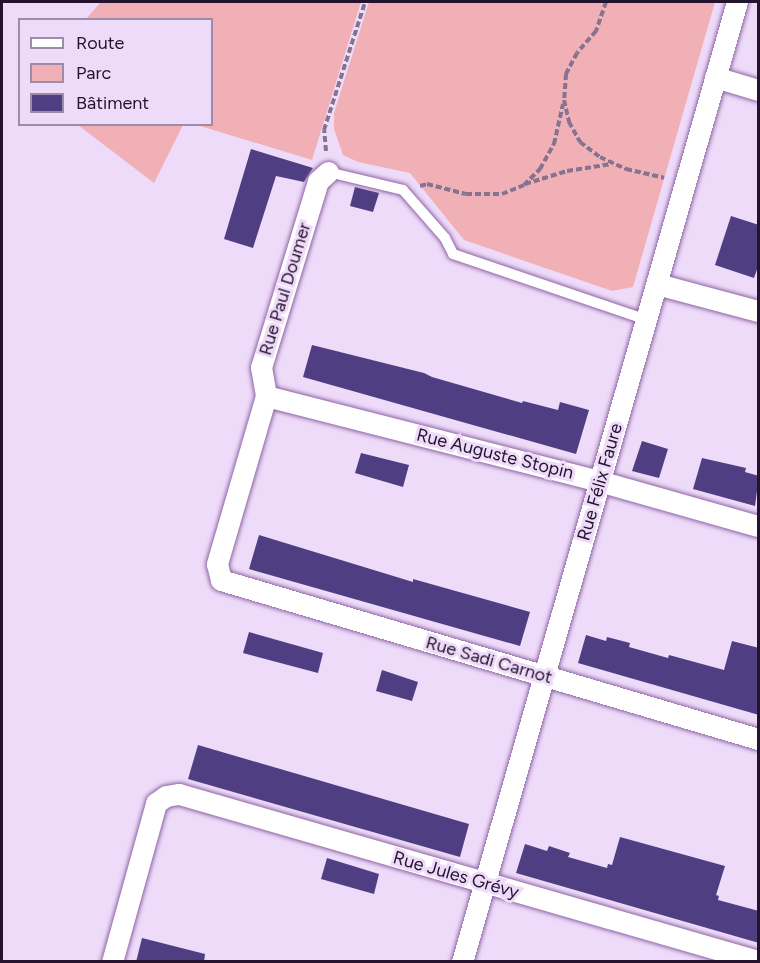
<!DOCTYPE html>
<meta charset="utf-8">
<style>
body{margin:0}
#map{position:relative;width:760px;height:963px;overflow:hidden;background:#eedbf9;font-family:Figtree,sans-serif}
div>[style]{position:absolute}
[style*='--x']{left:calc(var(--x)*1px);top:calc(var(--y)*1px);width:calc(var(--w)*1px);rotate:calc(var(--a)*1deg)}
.green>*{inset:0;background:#f1b0b6}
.building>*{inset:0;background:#503e82}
.path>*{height:4px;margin-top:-2px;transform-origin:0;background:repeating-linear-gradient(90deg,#857390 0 6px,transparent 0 9px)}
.roads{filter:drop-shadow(0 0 2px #8f64a6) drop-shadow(0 0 2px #8f64a6)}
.service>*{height:10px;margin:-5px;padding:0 5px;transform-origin:5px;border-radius:5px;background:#fff}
.minor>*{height:21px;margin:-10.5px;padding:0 10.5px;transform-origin:10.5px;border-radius:10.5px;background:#fff}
span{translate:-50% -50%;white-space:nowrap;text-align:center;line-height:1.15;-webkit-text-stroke:6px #eedbf9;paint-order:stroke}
.street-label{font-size:18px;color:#24132e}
.frame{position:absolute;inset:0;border:3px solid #24132e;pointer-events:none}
.legend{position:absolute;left:18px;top:18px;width:195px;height:108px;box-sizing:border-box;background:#eedbf9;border:2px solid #9d8ba8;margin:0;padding:8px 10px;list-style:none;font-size:18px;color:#24132e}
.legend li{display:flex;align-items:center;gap:12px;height:30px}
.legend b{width:30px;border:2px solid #9d8ba8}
</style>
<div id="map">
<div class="green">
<i style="clip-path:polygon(101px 2px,361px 2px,312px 160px,197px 125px,212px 124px,212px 20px,86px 19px)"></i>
<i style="clip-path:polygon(369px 2px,715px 2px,633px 287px,612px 291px,464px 240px,410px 173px,358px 162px,343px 155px,334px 129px,334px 113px)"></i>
<i style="clip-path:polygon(78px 125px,183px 124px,183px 125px,154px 183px)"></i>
</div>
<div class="building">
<i style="clip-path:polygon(251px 149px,313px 168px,304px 182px,276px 176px,253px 248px,224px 239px)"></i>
<i style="clip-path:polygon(355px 187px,379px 193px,373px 212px,350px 206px)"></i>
<i style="clip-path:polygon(731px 216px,759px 225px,759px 264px,754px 278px,715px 265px)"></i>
<i style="clip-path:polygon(312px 345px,424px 373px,432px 377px,522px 403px,523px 401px,558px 410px,560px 402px,589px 410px,576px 454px,303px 377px)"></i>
<i style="clip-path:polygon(642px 441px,668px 449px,659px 478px,632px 471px)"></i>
<i style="clip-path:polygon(361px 453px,409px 465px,403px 487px,355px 473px)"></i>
<i style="clip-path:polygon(702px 458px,746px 468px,745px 472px,759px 476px,755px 506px,693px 489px)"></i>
<i style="clip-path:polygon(259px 535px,413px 582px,413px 579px,530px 612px,520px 646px,249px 569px)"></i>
<i style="clip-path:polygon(249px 632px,323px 653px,318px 673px,243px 653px)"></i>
<i style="clip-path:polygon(586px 635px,606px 641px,607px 637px,630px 643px,629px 647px,668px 658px,669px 655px,724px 670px,732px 641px,759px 648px,759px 715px,578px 663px)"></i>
<i style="clip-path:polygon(382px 670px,418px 682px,412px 701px,376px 691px)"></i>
<i style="clip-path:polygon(198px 745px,469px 824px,460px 857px,188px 779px)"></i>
<i style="clip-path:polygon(620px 837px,725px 866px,716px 895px,719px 896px,718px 900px,759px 911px,759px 943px,516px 873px,525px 844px,547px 851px,549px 846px,570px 853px,568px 857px,607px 868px,608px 864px,612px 865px)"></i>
<i style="clip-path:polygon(327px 858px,379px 874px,374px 894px,321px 879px)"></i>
<i style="clip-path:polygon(142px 938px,205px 954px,204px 962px,136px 962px)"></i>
</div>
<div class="path">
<i style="--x:606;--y:2;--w:31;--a:109"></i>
<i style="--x:596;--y:31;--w:29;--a:131"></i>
<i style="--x:577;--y:53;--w:24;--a:118"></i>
<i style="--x:566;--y:74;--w:26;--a:94"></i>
<i style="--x:564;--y:100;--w:23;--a:77"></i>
<i style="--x:569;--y:122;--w:23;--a:61"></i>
<i style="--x:580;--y:142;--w:25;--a:37"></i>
<i style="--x:600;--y:157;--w:29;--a:25"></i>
<i style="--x:626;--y:169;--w:39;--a:13"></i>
<i style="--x:326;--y:151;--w:21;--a:-95"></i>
<i style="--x:324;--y:130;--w:134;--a:-72.2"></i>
<i style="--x:525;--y:184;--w:44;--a:-17.2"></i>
<i style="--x:567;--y:171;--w:45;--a:-9"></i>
<i style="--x:420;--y:186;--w:7;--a:-16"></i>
<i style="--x:427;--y:184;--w:40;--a:14.4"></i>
<i style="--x:466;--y:194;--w:36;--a:0"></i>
<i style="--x:502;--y:194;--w:24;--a:-22"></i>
<i style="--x:524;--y:185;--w:23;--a:-45"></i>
<i style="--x:540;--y:169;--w:29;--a:-61"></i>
<i style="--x:554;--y:144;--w:41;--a:-77.3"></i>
</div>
<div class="roads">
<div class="service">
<i style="--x:328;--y:172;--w:77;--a:13.5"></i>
<i style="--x:403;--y:190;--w:64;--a:48.8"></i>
<i style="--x:445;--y:238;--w:18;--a:63"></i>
<i style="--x:453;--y:254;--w:205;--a:18.8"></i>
</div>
<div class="minor">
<i style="--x:715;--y:77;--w:45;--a:16.8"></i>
<i style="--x:328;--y:172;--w:13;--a:138"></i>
<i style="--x:318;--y:181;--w:195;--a:107"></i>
<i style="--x:261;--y:367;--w:29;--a:80"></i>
<i style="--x:266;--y:396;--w:175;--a:106.3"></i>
<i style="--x:217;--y:564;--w:16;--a:76"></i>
<i style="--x:221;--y:580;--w:560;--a:16.49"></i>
<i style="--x:657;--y:284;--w:105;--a:15"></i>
<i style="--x:266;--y:396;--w:344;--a:14.3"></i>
<i style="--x:599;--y:481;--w:165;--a:15.8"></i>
<i style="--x:112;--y:962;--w:165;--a:-74.5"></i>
<i style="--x:156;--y:803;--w:12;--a:-35"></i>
<i style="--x:166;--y:796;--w:13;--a:-9"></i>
<i style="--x:179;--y:794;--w:603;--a:16.09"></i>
<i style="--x:462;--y:962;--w:999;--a:-74.02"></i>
</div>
</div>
<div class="street-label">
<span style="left:285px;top:289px;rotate:-73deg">Rue Paul Doumer</span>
<span style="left:495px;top:454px;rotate:14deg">Rue Auguste Stopin</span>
<span style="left:600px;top:482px;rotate:-74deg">Rue Félix Faure</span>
<span style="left:489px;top:660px;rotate:16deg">Rue Sadi Carnot</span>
<span style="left:456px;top:875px;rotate:16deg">Rue Jules Grévy</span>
</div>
<div class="frame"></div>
<ul class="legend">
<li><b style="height:8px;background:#fff"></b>Route</li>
<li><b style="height:16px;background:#f1b0b6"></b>Parc</li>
<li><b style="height:16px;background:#503e82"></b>Bâtiment</li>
</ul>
</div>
